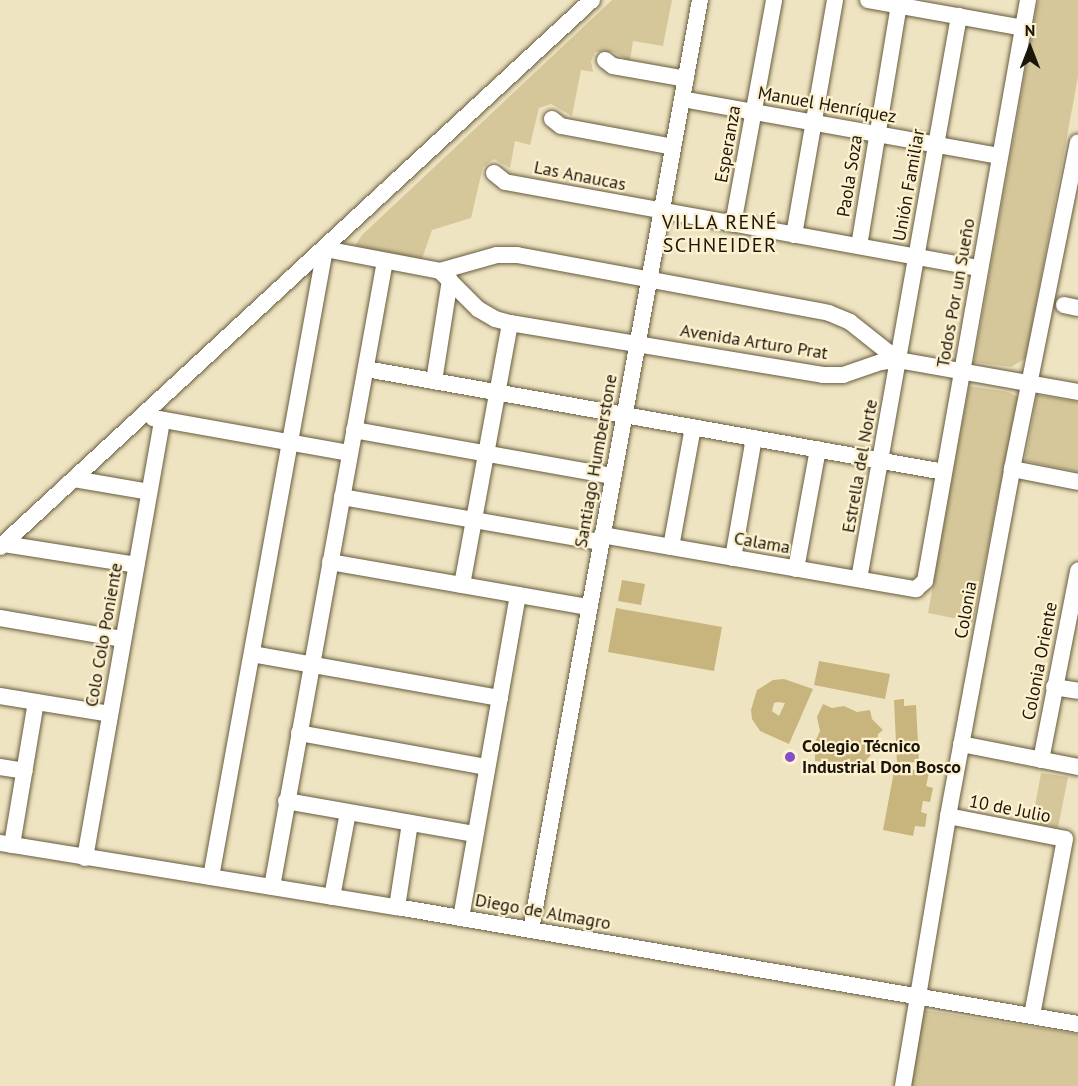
<!DOCTYPE html>
<meta charset="utf-8">
<style>
body{margin:0}
#map{position:relative;width:1078px;height:1086px;overflow:hidden;background:#efe4c2;font-family:"PT Sans",sans-serif}
div>[style]{position:absolute}
[style*='--x']{left:calc(var(--x)*1px);top:calc(var(--y)*1px);width:calc(var(--w)*1px);rotate:calc(var(--a)*1deg)}
.green>*{inset:0;background:#d6c79b}
.building>*{inset:0;background:#c8b57d}
.roads{filter:drop-shadow(0 0 2px #665c3e) drop-shadow(0 0 2px #665c3e)}
.minor>*{height:16px;margin:-8px;padding:0 8px;transform-origin:8px;border-radius:8px;background:#fff}
.dots>*{width:16px;height:16px;translate:-50% -50%;box-sizing:border-box;border:3px solid #fdf1cf;border-radius:50%}
span{translate:-50% -50%;white-space:nowrap;text-align:center;line-height:1.15;-webkit-text-stroke:4.5px #fdf1cf;paint-order:stroke}
.street-label{font-size:18px;color:#1b160a}
.poi-label{font-size:18px;color:#1b160a;font-weight:700}
.left{translate:0 -50%;text-align:left}
.neighbourhood-label{font-size:20px;color:#1b160a;letter-spacing:1.5px}
.north{position:absolute;left:1000px;top:18px;width:60px;height:60px;-webkit-text-stroke:4px #fdf1cf;paint-order:stroke;rotate:0deg;font-size:16px;font-weight:700;line-height:24px;text-align:center;color:#1b160a}
.north::after{content:'';display:block;margin:auto;width:21px;height:27px;background:#1b160a;clip-path:polygon(50% 0,100% 100%,50% 72%,0 100%)}
</style>
<div id="map">
<div class="green">
<i style="clip-path:polygon(612px 0,672px 0,663px 46px,633px 41px,630px 61px,613px 52px,595px 52px,591px 61px,593px 72px,581px 70px,572px 116px,551px 104px,539px 108px,530px 145px,515px 141px,510px 168px,494px 159px,483px 167px,471px 218px,432px 230px,422px 259px,355px 246px,362px 235px)"></i>
<i style="clip-path:polygon(1038px 0,1078px 0,1078px 77px,1026px 358px,1011px 367px,974px 362px)"></i>
<i style="clip-path:polygon(969px 386px,1008px 392px,1018px 397px,973px 622px,928px 613px)"></i>
<i style="clip-path:polygon(1037px 395px,1078px 402px,1078px 472px,1025px 461px)"></i>
<i style="clip-path:polygon(1041px 773px,1068px 777px,1058px 828px,1032px 823px)"></i>
<i style="clip-path:polygon(924px 1010px,1078px 1034px,1078px 1086px,909px 1086px)"></i>
</div>
<div class="building">
<i style="clip-path:polygon(622px 580px,645px 584px,641px 605px,618px 601px)"></i>
<i style="clip-path:polygon(616px 608px,722px 627px,714px 671px,608px 652px)"></i>
<i style="clip-path:polygon(819px 661px,890px 674px,885px 699px,814px 685px)"></i>
<i style="clip-path:polygon(evenodd,784px 679px,813px 689px,789px 744px,760px 731px,752px 719px,751px 710px,757px 690px,773px 680px,784px 679px,778px 702px,785px 703px,779px 716px,772px 711px,774px 703px,778px 702px)"></i>
<i style="clip-path:polygon(904px 699px,904px 706px,916px 705px,919px 762px,897px 763px,894px 700px)"></i>
<i style="clip-path:polygon(823px 704px,832px 708px,844px 706px,857px 712px,870px 710px,872px 719px,883px 730px,878px 734px,877px 749px,867px 759px,862px 767px,845px 763px,834px 766px,829px 762px,815px 761px,815px 742px,820px 731px,817px 717px)"></i>
<i style="clip-path:polygon(895px 766px,929px 773px,926px 786px,933px 788px,930px 802px,923px 801px,921px 812px,927px 814px,925px 827px,915px 826px,913px 836px,883px 830px)"></i>
</div>
<div class="roads">
<div class="minor">
<i style="--x:868;--y:0;--w:158;--a:10.2"></i>
<i style="--x:605;--y:60;--w:10;--a:37"></i>
<i style="--x:613;--y:66;--w:74;--a:10.1"></i>
<i style="--x:682;--y:99;--w:323;--a:10.2"></i>
<i style="--x:552;--y:119;--w:11;--a:38"></i>
<i style="--x:561;--y:126;--w:114;--a:10.6"></i>
<i style="--x:494;--y:173;--w:14;--a:39"></i>
<i style="--x:505;--y:182;--w:483;--a:10.3"></i>
<i style="--x:733;--y:224;--w:228;--a:-79.6"></i>
<i style="--x:794;--y:235;--w:239;--a:-80.1"></i>
<i style="--x:859;--y:246;--w:244;--a:-80.6"></i>
<i style="--x:325;--y:249;--w:117;--a:10.8"></i>
<i style="--x:440;--y:271;--w:59;--a:-15.7"></i>
<i style="--x:497;--y:255;--w:20;--a:0"></i>
<i style="--x:517;--y:255;--w:317;--a:10.5"></i>
<i style="--x:829;--y:313;--w:23;--a:23"></i>
<i style="--x:850;--y:322;--w:61;--a:38.4"></i>
<i style="--x:440;--y:271;--w:54;--a:45"></i>
<i style="--x:478;--y:309;--w:20;--a:30"></i>
<i style="--x:495;--y:319;--w:16;--a:15"></i>
<i style="--x:510;--y:323;--w:317;--a:9.4"></i>
<i style="--x:823;--y:375;--w:20;--a:0"></i>
<i style="--x:843;--y:375;--w:40;--a:-18.9"></i>
<i style="--x:881;--y:362;--w:17;--a:-7"></i>
<i style="--x:898;--y:360;--w:183;--a:10.1"></i>
<i style="--x:1064;--y:305;--w:14;--a:12"></i>
<i style="--x:366;--y:369;--w:587;--a:10.1"></i>
<i style="--x:434;--y:381;--w:102;--a:-81"></i>
<i style="--x:153;--y:418;--w:200;--a:10.1"></i>
<i style="--x:354;--y:430;--w:263;--a:10.1"></i>
<i style="--x:1012;--y:469;--w:67;--a:11.1"></i>
<i style="--x:74;--y:479;--w:76;--a:9.8"></i>
<i style="--x:342;--y:497;--w:262;--a:9.9"></i>
<i style="--x:602;--y:535;--w:319;--a:9.8"></i>
<i style="--x:916;--y:589;--w:12;--a:-42"></i>
<i style="--x:925;--y:581;--w:590;--a:-79.95"></i>
<i style="--x:4;--y:544;--w:134;--a:9"></i>
<i style="--x:0;--y:547;--w:806;--a:-42.74"></i>
<i style="--x:671;--y:547;--w:122;--a:-79.6"></i>
<i style="--x:733;--y:558;--w:122;--a:-80.1"></i>
<i style="--x:330;--y:562;--w:263;--a:9.9"></i>
<i style="--x:796;--y:569;--w:122;--a:-79.6"></i>
<i style="--x:859;--y:579;--w:572;--a:-79.93"></i>
<i style="--x:462;--y:585;--w:266;--a:-79.6"></i>
<i style="--x:0;--y:618;--w:125;--a:9.7"></i>
<i style="--x:252;--y:654;--w:252;--a:10.1"></i>
<i style="--x:1054;--y:687;--w:24;--a:9"></i>
<i style="--x:0;--y:696;--w:111;--a:9.3"></i>
<i style="--x:299;--y:733;--w:191;--a:10.3"></i>
<i style="--x:961;--y:744;--w:119;--a:11.1"></i>
<i style="--x:1041;--y:760;--w:193;--a:-78.9"></i>
<i style="--x:0;--y:767;--w:25;--a:9"></i>
<i style="--x:286;--y:801;--w:192;--a:9.9"></i>
<i style="--x:948;--y:816;--w:119;--a:11.1"></i>
<i style="--x:1065;--y:839;--w:179;--a:100.6"></i>
<i style="--x:0;--y:843;--w:402;--a:9.2"></i>
<i style="--x:397;--y:907;--w:691;--a:9.75"></i>
<i style="--x:12;--y:845;--w:145;--a:-80.5"></i>
<i style="--x:85;--y:858;--w:445;--a:-80"></i>
<i style="--x:211;--y:877;--w:638;--a:-79.71"></i>
<i style="--x:272;--y:887;--w:636;--a:-79.77"></i>
<i style="--x:332;--y:897;--w:86;--a:-79.3"></i>
<i style="--x:397;--y:907;--w:85;--a:-81.2"></i>
<i style="--x:461;--y:918;--w:328;--a:-80"></i>
<i style="--x:531;--y:930;--w:945;--a:-79.7"></i>
<i style="--x:903;--y:1086;--w:274;--a:-80.5"></i>
<i style="--x:948;--y:816;--w:353;--a:-79.5"></i>
<i style="--x:1012;--y:469;--w:333;--a:-78.6"></i>
</div>
</div>
<div class="dots">
<i style="left:790px;top:757px;background:#844fc6"></i>
</div>
<div class="street-label">
<span style="left:827px;top:105px;rotate:10deg">Manuel Henríquez</span>
<span style="left:728px;top:144px;rotate:-80deg">Esperanza</span>
<span style="left:580px;top:176px;rotate:11deg">Las Anaucas</span>
<span style="left:850px;top:176px;rotate:-81deg">Paola Soza</span>
<span style="left:909px;top:185px;rotate:-80deg">Unión Familiar</span>
<span style="left:956px;top:293px;rotate:-80deg">Todos Por un Sueño</span>
<span style="left:754px;top:342px;rotate:9deg">Avenida Arturo Prat</span>
<span style="left:596px;top:461px;rotate:-80deg">Santiago Humberstone</span>
<span style="left:860px;top:466px;rotate:-80deg">Estrella del Norte</span>
<span style="left:762px;top:543px;rotate:10deg">Calama</span>
<span style="left:966px;top:610px;rotate:-80deg">Colonia</span>
<span style="left:104px;top:635px;rotate:-80deg">Colo Colo Poniente</span>
<span style="left:1040px;top:661px;rotate:-79deg">Colonia Oriente</span>
<span style="left:1010px;top:809px;rotate:11deg">10 de Julio</span>
<span style="left:543px;top:912px;rotate:10deg">Diego de Almagro</span>
</div>
<div class="poi-label">
<span class="left" style="left:802px;top:757px">Colegio Técnico<br>Industrial Don Bosco</span>
</div>
<div class="neighbourhood-label">
<span style="left:720px;top:234px">VILLA RENÉ<br>SCHNEIDER</span>
</div>
<div class="north">N</div>
</div>
